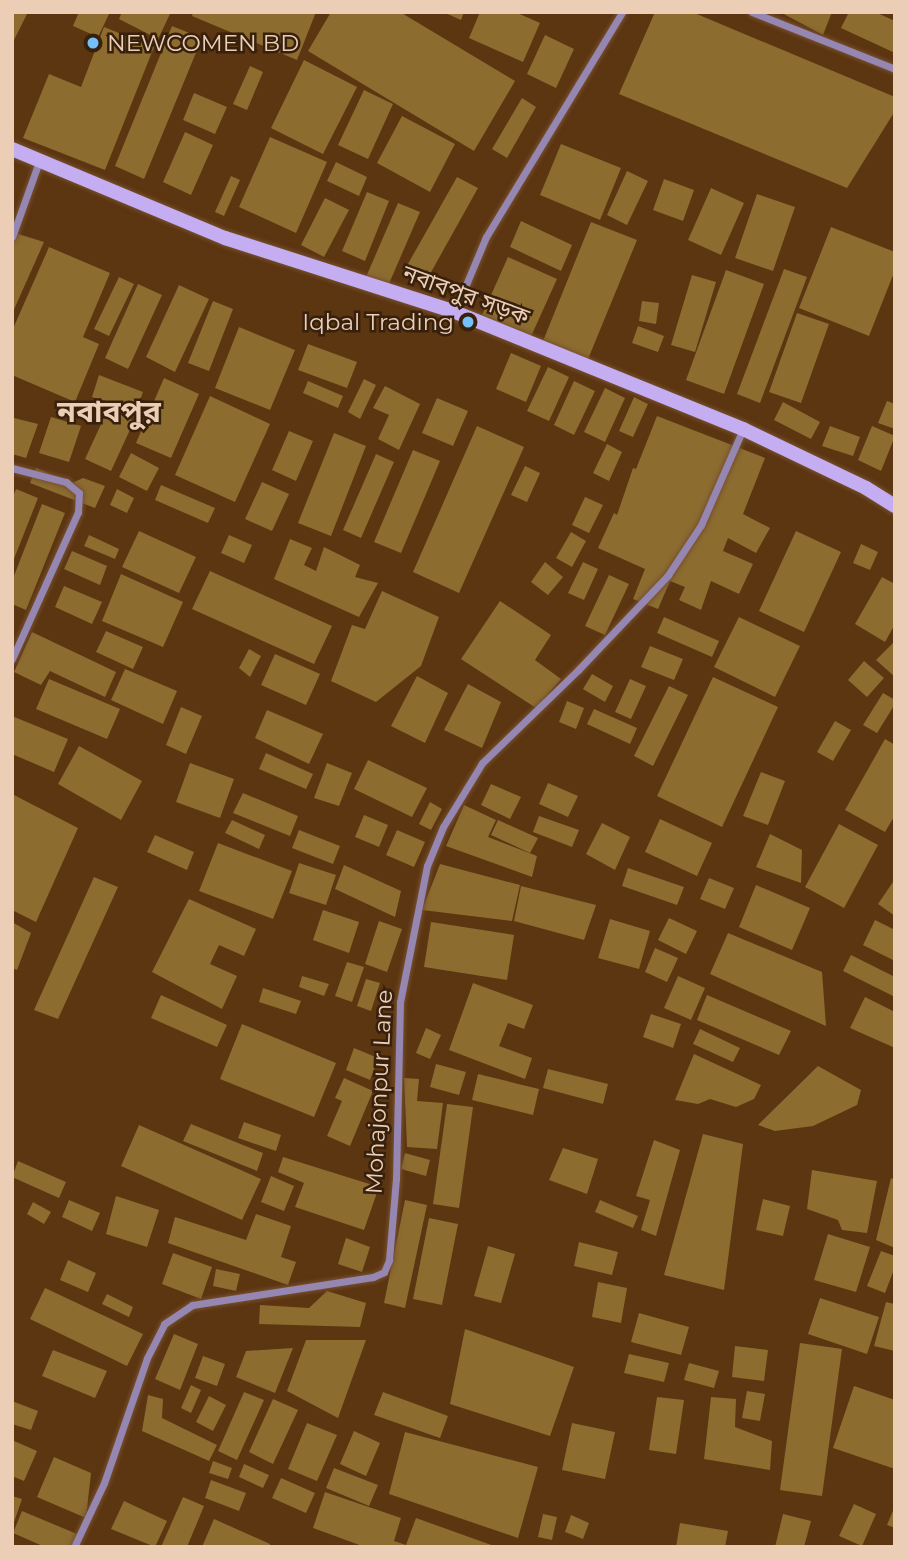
<!DOCTYPE html>
<meta charset="utf-8">
<style>
body{margin:0}
#map{position:relative;width:907px;height:1559px;overflow:hidden;background:#5c3511;font-family:Montserrat,"Noto Sans Bengali",sans-serif}
div>[style]{position:absolute}
[style*='--x']{left:calc(var(--x)*1px);top:calc(var(--y)*1px);width:calc(var(--w)*1px);rotate:calc(var(--a)*1deg)}
.building>*{inset:0;background:#8d6c30}
.roads{filter:drop-shadow(0 0 2px #76512f) drop-shadow(0 0 2px #76512f)}
.street>*{height:7px;margin:-3.5px;padding:0 3.5px;transform-origin:3.5px;border-radius:3.5px;background:#9586b2}
.secondary>*{height:14px;margin:-7px;padding:0 7px;transform-origin:7px;border-radius:7px;background:#c5adf2}
.dots>*{width:19px;height:19px;translate:-50% -50%;box-sizing:border-box;border:4px solid #37210d;border-radius:50%}
span{translate:-50% -50%;white-space:nowrap;text-align:center;line-height:1.15;-webkit-text-stroke:5px #37210d;paint-order:stroke}
.poi-label{font-size:23px;color:#ecceb7}
.left{translate:0 -50%;text-align:left}
.right{translate:-100% -50%;text-align:right}
.street-label{font-size:23px;color:#ecceb7}
.district-label{font-size:30px;color:#ecceb7;font-weight:700}
.frame{position:absolute;inset:0;border:14px solid #ecceb7;pointer-events:none}
</style>
<div id="map">
<div class="building">
<i style="clip-path:polygon(12px 12px,28px 12px,12px 44px)"></i>
<i style="clip-path:polygon(79px 12px,110px 12px,98px 37px,73px 26px)"></i>
<i style="clip-path:polygon(122px 12px,171px 12px,158px 39px,119px 19px)"></i>
<i style="clip-path:polygon(193px 12px,316px 12px,297px 60px,192px 16px)"></i>
<i style="clip-path:polygon(331px 12px,400px 12px,515px 81px,474px 151px,308px 51px)"></i>
<i style="clip-path:polygon(443px 12px,464px 12px,461px 20px)"></i>
<i style="clip-path:polygon(480px 12px,515px 12px,540px 23px,523px 62px,469px 38px)"></i>
<i style="clip-path:polygon(655px 12px,692px 12px,895px 97px,895px 111px,847px 188px,619px 94px)"></i>
<i style="clip-path:polygon(780px 12px,832px 12px,823px 35px)"></i>
<i style="clip-path:polygon(849px 12px,875px 12px,895px 21px,895px 53px,841px 28px)"></i>
<i style="clip-path:polygon(172px 26px,202px 38px,144px 179px,115px 166px)"></i>
<i style="clip-path:polygon(104px 27px,154px 47px,105px 170px,23px 138px,49px 74px,81px 87px)"></i>
<i style="clip-path:polygon(545px 35px,574px 49px,556px 88px,527px 74px)"></i>
<i style="clip-path:polygon(304px 60px,357px 87px,323px 154px,271px 128px)"></i>
<i style="clip-path:polygon(250px 66px,263px 72px,247px 110px,233px 104px)"></i>
<i style="clip-path:polygon(364px 90px,393px 104px,368px 159px,338px 145px)"></i>
<i style="clip-path:polygon(194px 93px,227px 107px,215px 134px,183px 120px)"></i>
<i style="clip-path:polygon(522px 98px,536px 107px,507px 158px,492px 149px)"></i>
<i style="clip-path:polygon(402px 116px,455px 144px,430px 192px,377px 163px)"></i>
<i style="clip-path:polygon(185px 132px,213px 145px,191px 195px,163px 182px)"></i>
<i style="clip-path:polygon(270px 137px,327px 162px,296px 233px,239px 207px)"></i>
<i style="clip-path:polygon(561px 144px,621px 168px,600px 220px,540px 195px)"></i>
<i style="clip-path:polygon(336px 162px,367px 177px,359px 196px,327px 181px)"></i>
<i style="clip-path:polygon(627px 171px,648px 181px,627px 225px,607px 215px)"></i>
<i style="clip-path:polygon(231px 176px,240px 180px,224px 216px,215px 212px)"></i>
<i style="clip-path:polygon(457px 177px,478px 188px,425px 283px,404px 271px)"></i>
<i style="clip-path:polygon(664px 179px,694px 190px,683px 221px,653px 210px)"></i>
<i style="clip-path:polygon(711px 188px,744px 203px,721px 255px,688px 240px)"></i>
<i style="clip-path:polygon(367px 192px,389px 201px,365px 261px,342px 251px)"></i>
<i style="clip-path:polygon(757px 194px,795px 207px,773px 271px,735px 258px)"></i>
<i style="clip-path:polygon(325px 198px,349px 210px,324px 257px,301px 245px)"></i>
<i style="clip-path:polygon(398px 203px,420px 212px,388px 286px,366px 277px)"></i>
<i style="clip-path:polygon(521px 221px,572px 245px,561px 271px,510px 247px)"></i>
<i style="clip-path:polygon(591px 222px,637px 240px,586px 364px,541px 346px)"></i>
<i style="clip-path:polygon(831px 227px,895px 252px,895px 270px,869px 336px,799px 308px)"></i>
<i style="clip-path:polygon(15px 233px,44px 242px,12px 314px,12px 242px)"></i>
<i style="clip-path:polygon(49px 247px,110px 273px,83px 337px,99px 344px,75px 402px,12px 375px,12px 331px)"></i>
<i style="clip-path:polygon(508px 257px,557px 279px,528px 343px,479px 322px)"></i>
<i style="clip-path:polygon(784px 269px,807px 277px,760px 403px,737px 394px)"></i>
<i style="clip-path:polygon(726px 270px,764px 284px,724px 394px,686px 380px)"></i>
<i style="clip-path:polygon(692px 275px,716px 282px,695px 352px,671px 345px)"></i>
<i style="clip-path:polygon(119px 277px,134px 284px,109px 336px,94px 329px)"></i>
<i style="clip-path:polygon(138px 284px,162px 295px,128px 369px,105px 358px)"></i>
<i style="clip-path:polygon(179px 285px,209px 299px,175px 372px,146px 357px)"></i>
<i style="clip-path:polygon(213px 301px,233px 309px,209px 371px,188px 363px)"></i>
<i style="clip-path:polygon(642px 301px,659px 303px,656px 324px,639px 321px)"></i>
<i style="clip-path:polygon(797px 313px,829px 324px,801px 403px,769px 392px)"></i>
<i style="clip-path:polygon(638px 326px,664px 336px,658px 352px,632px 343px)"></i>
<i style="clip-path:polygon(239px 327px,295px 350px,270px 410px,215px 388px)"></i>
<i style="clip-path:polygon(308px 344px,357px 362px,347px 388px,298px 370px)"></i>
<i style="clip-path:polygon(511px 353px,541px 366px,526px 402px,496px 389px)"></i>
<i style="clip-path:polygon(548px 367px,569px 377px,549px 421px,527px 411px)"></i>
<i style="clip-path:polygon(99px 375px,143px 392px,135px 413px,92px 397px)"></i>
<i style="clip-path:polygon(164px 378px,199px 394px,171px 458px,136px 443px)"></i>
<i style="clip-path:polygon(364px 379px,376px 385px,360px 419px,348px 412px)"></i>
<i style="clip-path:polygon(308px 381px,343px 396px,338px 408px,303px 393px)"></i>
<i style="clip-path:polygon(574px 381px,595px 391px,574px 435px,554px 425px)"></i>
<i style="clip-path:polygon(385px 386px,420px 404px,399px 450px,378px 439px,389px 415px,373px 408px)"></i>
<i style="clip-path:polygon(605px 388px,625px 398px,605px 442px,584px 432px)"></i>
<i style="clip-path:polygon(210px 396px,270px 424px,235px 502px,175px 475px)"></i>
<i style="clip-path:polygon(634px 397px,648px 404px,633px 437px,619px 431px)"></i>
<i style="clip-path:polygon(437px 398px,468px 411px,453px 446px,422px 433px)"></i>
<i style="clip-path:polygon(887px 401px,895px 404px,895px 429px,878px 423px)"></i>
<i style="clip-path:polygon(783px 402px,820px 422px,811px 439px,774px 420px)"></i>
<i style="clip-path:polygon(108px 409px,134px 421px,111px 471px,85px 459px)"></i>
<i style="clip-path:polygon(657px 416px,765px 458px,743px 514px,770px 528px,756px 553px,728px 538px,723px 551px,753px 564px,739px 594px,711px 581px,701px 610px,679px 600px,685px 587px,670px 581px,658px 609px,633px 599px,645px 569px,598px 548px,614px 513px,617px 515px,633px 468px,636px 469px)"></i>
<i style="clip-path:polygon(51px 417px,81px 426px,69px 462px,39px 453px)"></i>
<i style="clip-path:polygon(14px 418px,38px 424px,26px 458px,12px 454px)"></i>
<i style="clip-path:polygon(477px 426px,524px 447px,459px 593px,413px 572px)"></i>
<i style="clip-path:polygon(830px 426px,860px 437px,853px 456px,822px 446px)"></i>
<i style="clip-path:polygon(872px 426px,895px 436px,881px 471px,858px 460px)"></i>
<i style="clip-path:polygon(289px 431px,313px 441px,296px 481px,272px 470px)"></i>
<i style="clip-path:polygon(334px 433px,366px 446px,331px 536px,298px 523px)"></i>
<i style="clip-path:polygon(607px 444px,622px 452px,609px 481px,593px 473px)"></i>
<i style="clip-path:polygon(413px 450px,440px 461px,401px 553px,374px 542px)"></i>
<i style="clip-path:polygon(131px 453px,159px 468px,147px 491px,119px 477px)"></i>
<i style="clip-path:polygon(376px 454px,394px 462px,361px 538px,343px 530px)"></i>
<i style="clip-path:polygon(525px 466px,540px 473px,527px 502px,511px 495px)"></i>
<i style="clip-path:polygon(36px 468px,72px 483px,83px 478px,105px 486px,95px 508px,30px 483px)"></i>
<i style="clip-path:polygon(262px 482px,289px 494px,272px 531px,245px 519px)"></i>
<i style="clip-path:polygon(161px 485px,215px 508px,208px 523px,155px 500px)"></i>
<i style="clip-path:polygon(16px 489px,38px 498px,12px 564px,12px 499px)"></i>
<i style="clip-path:polygon(117px 489px,134px 498px,127px 513px,110px 505px)"></i>
<i style="clip-path:polygon(585px 497px,603px 505px,589px 533px,572px 525px)"></i>
<i style="clip-path:polygon(42px 504px,65px 513px,26px 610px,12px 604px,12px 581px)"></i>
<i style="clip-path:polygon(139px 531px,196px 557px,179px 593px,122px 567px)"></i>
<i style="clip-path:polygon(796px 531px,841px 552px,804px 632px,759px 611px)"></i>
<i style="clip-path:polygon(571px 532px,586px 541px,572px 567px,556px 558px)"></i>
<i style="clip-path:polygon(89px 535px,119px 549px,115px 559px,84px 546px)"></i>
<i style="clip-path:polygon(229px 535px,252px 545px,244px 563px,221px 553px)"></i>
<i style="clip-path:polygon(290px 539px,312px 548px,304px 565px,316px 571px,324px 547px,360px 565px,355px 577px,378px 583px,359px 617px,274px 579px)"></i>
<i style="clip-path:polygon(861px 544px,878px 552px,870px 570px,853px 563px)"></i>
<i style="clip-path:polygon(72px 551px,107px 566px,100px 585px,64px 569px)"></i>
<i style="clip-path:polygon(545px 562px,563px 577px,548px 595px,531px 582px)"></i>
<i style="clip-path:polygon(583px 562px,598px 569px,584px 600px,568px 593px)"></i>
<i style="clip-path:polygon(210px 571px,332px 626px,314px 664px,192px 609px)"></i>
<i style="clip-path:polygon(121px 574px,183px 602px,163px 647px,102px 621px)"></i>
<i style="clip-path:polygon(609px 575px,629px 584px,605px 635px,585px 626px)"></i>
<i style="clip-path:polygon(882px 577px,895px 584px,895px 624px,885px 642px,855px 624px)"></i>
<i style="clip-path:polygon(64px 586px,102px 602px,92px 624px,55px 607px)"></i>
<i style="clip-path:polygon(382px 591px,439px 617px,421px 666px,376px 702px,331px 681px,352px 625px,365px 629px)"></i>
<i style="clip-path:polygon(500px 601px,551px 635px,535px 660px,561px 679px,536px 708px,461px 659px)"></i>
<i style="clip-path:polygon(664px 617px,719px 641px,712px 657px,657px 633px)"></i>
<i style="clip-path:polygon(739px 617px,800px 646px,775px 697px,714px 667px)"></i>
<i style="clip-path:polygon(106px 631px,143px 647px,133px 669px,96px 652px)"></i>
<i style="clip-path:polygon(32px 632px,116px 672px,105px 697px,50px 671px,41px 685px,14px 672px)"></i>
<i style="clip-path:polygon(895px 641px,895px 677px,876px 660px)"></i>
<i style="clip-path:polygon(650px 646px,683px 659px,674px 680px,641px 667px)"></i>
<i style="clip-path:polygon(249px 649px,261px 656px,250px 677px,239px 668px)"></i>
<i style="clip-path:polygon(275px 654px,320px 674px,306px 705px,261px 685px)"></i>
<i style="clip-path:polygon(864px 661px,884px 678px,867px 697px,848px 680px)"></i>
<i style="clip-path:polygon(125px 669px,177px 691px,163px 724px,111px 700px)"></i>
<i style="clip-path:polygon(592px 674px,613px 686px,605px 702px,583px 689px)"></i>
<i style="clip-path:polygon(417px 676px,448px 693px,425px 743px,391px 726px)"></i>
<i style="clip-path:polygon(713px 677px,778px 707px,722px 827px,657px 796px)"></i>
<i style="clip-path:polygon(49px 679px,120px 709px,107px 739px,36px 709px)"></i>
<i style="clip-path:polygon(630px 679px,646px 686px,631px 719px,615px 712px)"></i>
<i style="clip-path:polygon(468px 684px,501px 702px,482px 748px,444px 730px)"></i>
<i style="clip-path:polygon(669px 686px,688px 695px,653px 766px,634px 756px)"></i>
<i style="clip-path:polygon(883px 693px,895px 700px,895px 704px,877px 733px,863px 725px)"></i>
<i style="clip-path:polygon(567px 701px,584px 708px,576px 729px,559px 722px)"></i>
<i style="clip-path:polygon(181px 707px,202px 716px,186px 754px,166px 745px)"></i>
<i style="clip-path:polygon(594px 709px,637px 728px,630px 744px,587px 724px)"></i>
<i style="clip-path:polygon(267px 710px,323px 734px,309px 764px,255px 738px)"></i>
<i style="clip-path:polygon(12px 716px,68px 739px,54px 772px,12px 754px)"></i>
<i style="clip-path:polygon(835px 721px,851px 730px,833px 761px,817px 752px)"></i>
<i style="clip-path:polygon(885px 739px,895px 745px,895px 815px,885px 832px,845px 810px)"></i>
<i style="clip-path:polygon(79px 746px,142px 781px,121px 820px,58px 784px)"></i>
<i style="clip-path:polygon(266px 753px,313px 774px,306px 789px,259px 769px)"></i>
<i style="clip-path:polygon(368px 760px,427px 788px,412px 817px,354px 789px)"></i>
<i style="clip-path:polygon(190px 763px,234px 779px,220px 818px,176px 802px)"></i>
<i style="clip-path:polygon(327px 763px,352px 773px,339px 806px,314px 798px)"></i>
<i style="clip-path:polygon(761px 772px,785px 781px,768px 825px,743px 816px)"></i>
<i style="clip-path:polygon(548px 783px,578px 796px,568px 817px,539px 804px)"></i>
<i style="clip-path:polygon(491px 784px,521px 797px,510px 819px,481px 805px)"></i>
<i style="clip-path:polygon(243px 793px,298px 816px,290px 836px,233px 813px)"></i>
<i style="clip-path:polygon(12px 794px,78px 828px,36px 922px,12px 910px)"></i>
<i style="clip-path:polygon(430px 802px,442px 809px,431px 830px,419px 824px)"></i>
<i style="clip-path:polygon(464px 805px,496px 820px,488px 837px,537px 856px,532px 877px,446px 846px)"></i>
<i style="clip-path:polygon(364px 815px,388px 825px,379px 847px,355px 837px)"></i>
<i style="clip-path:polygon(539px 816px,579px 830px,572px 847px,533px 832px)"></i>
<i style="clip-path:polygon(660px 819px,712px 843px,697px 876px,645px 852px)"></i>
<i style="clip-path:polygon(232px 820px,265px 835px,259px 849px,225px 833px)"></i>
<i style="clip-path:polygon(498px 820px,538px 838px,530px 853px,491px 835px)"></i>
<i style="clip-path:polygon(602px 823px,630px 837px,615px 870px,586px 854px)"></i>
<i style="clip-path:polygon(839px 824px,878px 845px,844px 908px,805px 887px)"></i>
<i style="clip-path:polygon(299px 830px,340px 846px,333px 864px,292px 848px)"></i>
<i style="clip-path:polygon(397px 830px,425px 842px,414px 867px,386px 855px)"></i>
<i style="clip-path:polygon(770px 834px,802px 850px,801px 883px,756px 867px)"></i>
<i style="clip-path:polygon(155px 835px,194px 852px,187px 870px,147px 852px)"></i>
<i style="clip-path:polygon(218px 843px,292px 871px,273px 919px,199px 891px)"></i>
<i style="clip-path:polygon(299px 863px,336px 875px,326px 905px,289px 893px)"></i>
<i style="clip-path:polygon(440px 864px,520px 885px,512px 921px,422px 910px)"></i>
<i style="clip-path:polygon(344px 865px,401px 891px,395px 917px,335px 889px)"></i>
<i style="clip-path:polygon(628px 868px,684px 887px,677px 905px,622px 886px)"></i>
<i style="clip-path:polygon(94px 877px,118px 887px,58px 1019px,34px 1010px)"></i>
<i style="clip-path:polygon(709px 878px,734px 888px,725px 909px,700px 899px)"></i>
<i style="clip-path:polygon(895px 879px,895px 916px,878px 904px)"></i>
<i style="clip-path:polygon(756px 885px,810px 908px,792px 950px,739px 927px)"></i>
<i style="clip-path:polygon(521px 886px,596px 905px,584px 940px,514px 921px)"></i>
<i style="clip-path:polygon(189px 899px,256px 929px,244px 956px,219px 945px,210px 964px,237px 976px,222px 1009px,152px 972px)"></i>
<i style="clip-path:polygon(323px 910px,359px 922px,349px 953px,313px 940px)"></i>
<i style="clip-path:polygon(669px 918px,697px 931px,686px 954px,658px 940px)"></i>
<i style="clip-path:polygon(610px 919px,650px 931px,639px 969px,598px 958px)"></i>
<i style="clip-path:polygon(875px 920px,895px 930px,895px 961px,863px 945px)"></i>
<i style="clip-path:polygon(379px 921px,402px 929px,387px 972px,365px 964px)"></i>
<i style="clip-path:polygon(12px 922px,31px 933px,17px 970px,12px 968px)"></i>
<i style="clip-path:polygon(431px 922px,514px 935px,507px 980px,424px 967px)"></i>
<i style="clip-path:polygon(728px 933px,822px 972px,826px 1026px,710px 974px)"></i>
<i style="clip-path:polygon(655px 948px,678px 958px,667px 982px,645px 972px)"></i>
<i style="clip-path:polygon(851px 955px,895px 977px,895px 997px,843px 971px)"></i>
<i style="clip-path:polygon(347px 962px,364px 967px,352px 1002px,335px 996px)"></i>
<i style="clip-path:polygon(302px 976px,329px 984px,324px 996px,299px 987px)"></i>
<i style="clip-path:polygon(678px 976px,705px 988px,691px 1020px,664px 1008px)"></i>
<i style="clip-path:polygon(366px 979px,380px 983px,371px 1011px,357px 1006px)"></i>
<i style="clip-path:polygon(473px 983px,533px 1005px,524px 1029px,508px 1023px,499px 1046px,532px 1058px,525px 1079px,449px 1050px)"></i>
<i style="clip-path:polygon(263px 988px,301px 1001px,296px 1014px,259px 1002px)"></i>
<i style="clip-path:polygon(161px 995px,227px 1025px,217px 1047px,151px 1018px)"></i>
<i style="clip-path:polygon(707px 995px,791px 1031px,779px 1055px,697px 1020px)"></i>
<i style="clip-path:polygon(865px 997px,895px 1012px,895px 1048px,850px 1028px)"></i>
<i style="clip-path:polygon(651px 1014px,681px 1024px,673px 1048px,643px 1037px)"></i>
<i style="clip-path:polygon(242px 1024px,336px 1063px,314px 1117px,220px 1079px)"></i>
<i style="clip-path:polygon(426px 1028px,441px 1035px,430px 1059px,416px 1053px)"></i>
<i style="clip-path:polygon(700px 1029px,740px 1048px,733px 1062px,693px 1044px)"></i>
<i style="clip-path:polygon(354px 1048px,378px 1058px,370px 1080px,346px 1070px)"></i>
<i style="clip-path:polygon(694px 1054px,761px 1085px,754px 1099px,736px 1107px,710px 1099px,698px 1104px,675px 1100px)"></i>
<i style="clip-path:polygon(436px 1064px,466px 1072px,459px 1095px,430px 1087px)"></i>
<i style="clip-path:polygon(818px 1066px,861px 1090px,857px 1105px,813px 1126px,775px 1131px,758px 1125px)"></i>
<i style="clip-path:polygon(548px 1069px,608px 1084px,603px 1104px,543px 1088px)"></i>
<i style="clip-path:polygon(478px 1074px,539px 1089px,533px 1115px,472px 1100px)"></i>
<i style="clip-path:polygon(344px 1078px,373px 1091px,350px 1146px,327px 1136px,342px 1101px,335px 1098px)"></i>
<i style="clip-path:polygon(404px 1078px,419px 1079px,417px 1101px,443px 1103px,437px 1149px,407px 1147px)"></i>
<i style="clip-path:polygon(447px 1104px,473px 1107px,459px 1208px,433px 1204px)"></i>
<i style="clip-path:polygon(244px 1122px,281px 1135px,276px 1151px,238px 1138px)"></i>
<i style="clip-path:polygon(191px 1124px,263px 1153px,257px 1171px,183px 1141px)"></i>
<i style="clip-path:polygon(139px 1125px,261px 1179px,242px 1220px,121px 1166px)"></i>
<i style="clip-path:polygon(703px 1134px,743px 1144px,724px 1290px,664px 1275px)"></i>
<i style="clip-path:polygon(654px 1140px,680px 1150px,656px 1236px,641px 1230px,650px 1200px,636px 1196px)"></i>
<i style="clip-path:polygon(563px 1148px,598px 1159px,587px 1194px,549px 1180px)"></i>
<i style="clip-path:polygon(405px 1153px,430px 1160px,426px 1176px,401px 1169px)"></i>
<i style="clip-path:polygon(283px 1157px,379px 1187px,364px 1230px,295px 1207px,304px 1183px,278px 1172px)"></i>
<i style="clip-path:polygon(18px 1161px,66px 1182px,59px 1198px,12px 1177px)"></i>
<i style="clip-path:polygon(812px 1170px,877px 1181px,867px 1233px,842px 1230px,838px 1220px,807px 1209px)"></i>
<i style="clip-path:polygon(271px 1176px,294px 1186px,284px 1211px,261px 1202px)"></i>
<i style="clip-path:polygon(891px 1178px,895px 1180px,895px 1248px,876px 1240px)"></i>
<i style="clip-path:polygon(116px 1196px,159px 1210px,147px 1247px,106px 1234px)"></i>
<i style="clip-path:polygon(763px 1199px,790px 1206px,783px 1236px,756px 1230px)"></i>
<i style="clip-path:polygon(69px 1200px,100px 1213px,92px 1231px,62px 1217px)"></i>
<i style="clip-path:polygon(405px 1200px,427px 1205px,405px 1308px,384px 1303px)"></i>
<i style="clip-path:polygon(600px 1200px,638px 1216px,633px 1228px,595px 1212px)"></i>
<i style="clip-path:polygon(33px 1202px,51px 1212px,44px 1224px,27px 1214px)"></i>
<i style="clip-path:polygon(256px 1214px,291px 1226px,281px 1257px,296px 1262px,288px 1285px,168px 1243px,175px 1217px,246px 1240px)"></i>
<i style="clip-path:polygon(429px 1218px,458px 1224px,442px 1305px,413px 1299px)"></i>
<i style="clip-path:polygon(828px 1234px,870px 1247px,856px 1292px,814px 1280px)"></i>
<i style="clip-path:polygon(346px 1238px,370px 1247px,362px 1272px,338px 1264px)"></i>
<i style="clip-path:polygon(579px 1242px,618px 1252px,612px 1275px,574px 1266px)"></i>
<i style="clip-path:polygon(488px 1246px,515px 1254px,501px 1303px,474px 1296px)"></i>
<i style="clip-path:polygon(881px 1251px,895px 1256px,895px 1267px,885px 1293px,867px 1286px)"></i>
<i style="clip-path:polygon(173px 1253px,212px 1267px,201px 1299px,162px 1284px)"></i>
<i style="clip-path:polygon(68px 1260px,96px 1273px,88px 1292px,60px 1280px)"></i>
<i style="clip-path:polygon(216px 1269px,240px 1274px,236px 1291px,213px 1286px)"></i>
<i style="clip-path:polygon(598px 1282px,627px 1288px,621px 1323px,592px 1317px)"></i>
<i style="clip-path:polygon(45px 1288px,143px 1334px,127px 1366px,30px 1319px)"></i>
<i style="clip-path:polygon(327px 1291px,366px 1303px,360px 1327px,259px 1324px,260px 1305px,309px 1308px)"></i>
<i style="clip-path:polygon(107px 1294px,133px 1307px,129px 1317px,102px 1304px)"></i>
<i style="clip-path:polygon(820px 1298px,879px 1317px,867px 1354px,808px 1334px)"></i>
<i style="clip-path:polygon(886px 1302px,895px 1304px,895px 1351px,874px 1346px)"></i>
<i style="clip-path:polygon(639px 1313px,689px 1327px,681px 1355px,631px 1342px)"></i>
<i style="clip-path:polygon(465px 1329px,574px 1367px,550px 1436px,450px 1404px)"></i>
<i style="clip-path:polygon(174px 1334px,198px 1344px,180px 1390px,155px 1379px)"></i>
<i style="clip-path:polygon(306px 1340px,366px 1340px,338px 1418px,287px 1391px)"></i>
<i style="clip-path:polygon(800px 1343px,842px 1349px,822px 1496px,780px 1490px)"></i>
<i style="clip-path:polygon(735px 1346px,768px 1350px,764px 1381px,732px 1377px)"></i>
<i style="clip-path:polygon(293px 1348px,275px 1393px,236px 1377px,246px 1351px)"></i>
<i style="clip-path:polygon(53px 1350px,107px 1371px,95px 1398px,42px 1376px)"></i>
<i style="clip-path:polygon(629px 1354px,669px 1363px,664px 1382px,624px 1373px)"></i>
<i style="clip-path:polygon(203px 1356px,225px 1364px,217px 1386px,195px 1378px)"></i>
<i style="clip-path:polygon(689px 1363px,719px 1371px,714px 1388px,684px 1380px)"></i>
<i style="clip-path:polygon(191px 1385px,201px 1390px,191px 1413px,181px 1408px)"></i>
<i style="clip-path:polygon(854px 1386px,895px 1400px,895px 1469px,833px 1448px)"></i>
<i style="clip-path:polygon(747px 1391px,765px 1394px,760px 1421px,742px 1418px)"></i>
<i style="clip-path:polygon(244px 1392px,264px 1400px,237px 1460px,218px 1451px)"></i>
<i style="clip-path:polygon(383px 1392px,448px 1416px,440px 1438px,374px 1415px)"></i>
<i style="clip-path:polygon(148px 1395px,163px 1399px,162px 1418px,217px 1445px,209px 1461px,142px 1431px)"></i>
<i style="clip-path:polygon(209px 1396px,226px 1405px,213px 1431px,196px 1422px)"></i>
<i style="clip-path:polygon(657px 1397px,684px 1400px,676px 1454px,649px 1450px)"></i>
<i style="clip-path:polygon(711px 1397px,736px 1399px,735px 1427px,772px 1441px,770px 1470px,704px 1459px)"></i>
<i style="clip-path:polygon(273px 1399px,298px 1410px,273px 1464px,249px 1452px)"></i>
<i style="clip-path:polygon(12px 1401px,38px 1411px,31px 1430px,12px 1424px)"></i>
<i style="clip-path:polygon(307px 1423px,337px 1435px,317px 1481px,288px 1469px)"></i>
<i style="clip-path:polygon(572px 1423px,615px 1432px,605px 1479px,562px 1470px)"></i>
<i style="clip-path:polygon(354px 1431px,380px 1443px,366px 1476px,340px 1464px)"></i>
<i style="clip-path:polygon(405px 1432px,538px 1467px,518px 1538px,389px 1494px)"></i>
<i style="clip-path:polygon(12px 1440px,37px 1451px,24px 1481px,12px 1476px)"></i>
<i style="clip-path:polygon(54px 1457px,91px 1473px,86px 1518px,37px 1497px)"></i>
<i style="clip-path:polygon(213px 1461px,232px 1468px,228px 1479px,209px 1473px)"></i>
<i style="clip-path:polygon(244px 1464px,269px 1475px,263px 1488px,239px 1477px)"></i>
<i style="clip-path:polygon(334px 1468px,378px 1485px,369px 1506px,326px 1488px)"></i>
<i style="clip-path:polygon(281px 1478px,315px 1493px,306px 1513px,272px 1498px)"></i>
<i style="clip-path:polygon(211px 1480px,246px 1493px,239px 1511px,205px 1498px)"></i>
<i style="clip-path:polygon(325px 1492px,401px 1518px,394px 1541px,406px 1545px,416px 1518px,497px 1547px,365px 1547px,313px 1528px)"></i>
<i style="clip-path:polygon(12px 1496px,22px 1499px,13px 1525px,12px 1525px)"></i>
<i style="clip-path:polygon(183px 1497px,204px 1506px,187px 1547px,161px 1547px)"></i>
<i style="clip-path:polygon(124px 1501px,167px 1521px,155px 1547px,111px 1529px)"></i>
<i style="clip-path:polygon(854px 1504px,876px 1514px,862px 1546px,839px 1536px)"></i>
<i style="clip-path:polygon(895px 1506px,895px 1528px,887px 1525px)"></i>
<i style="clip-path:polygon(22px 1511px,77px 1534px,72px 1547px,45px 1547px,13px 1533px)"></i>
<i style="clip-path:polygon(543px 1514px,557px 1517px,552px 1540px,538px 1537px)"></i>
<i style="clip-path:polygon(783px 1514px,811px 1521px,804px 1547px,775px 1547px)"></i>
<i style="clip-path:polygon(571px 1515px,589px 1523px,583px 1539px,565px 1532px)"></i>
<i style="clip-path:polygon(214px 1519px,270px 1544px,269px 1547px,202px 1547px)"></i>
<i style="clip-path:polygon(680px 1523px,728px 1531px,725px 1547px,676px 1547px)"></i>
</div>
<div class="roads">
<div class="street">
<i style="--x:752;--y:12;--w:154;--a:21.7"></i>
<i style="--x:12;--y:237;--w:83;--a:-70.3"></i>
<i style="--x:455;--y:311;--w:80;--a:-67.3"></i>
<i style="--x:486;--y:237;--w:263;--a:-58.8"></i>
<i style="--x:12;--y:468;--w:56;--a:14.5"></i>
<i style="--x:66;--y:482;--w:17;--a:40"></i>
<i style="--x:79;--y:493;--w:19;--a:93"></i>
<i style="--x:78;--y:512;--w:161;--a:114.2"></i>
<i style="--x:74;--y:1547;--w:71;--a:-64.9"></i>
<i style="--x:104;--y:1483;--w:132;--a:-71"></i>
<i style="--x:147;--y:1358;--w:38;--a:-63"></i>
<i style="--x:164;--y:1324;--w:34;--a:-34"></i>
<i style="--x:192;--y:1305;--w:183;--a:-8.8"></i>
<i style="--x:373;--y:1277;--w:12;--a:-24"></i>
<i style="--x:384;--y:1272;--w:13;--a:-67"></i>
<i style="--x:389;--y:1260;--w:81;--a:-85.1"></i>
<i style="--x:396;--y:1179;--w:177;--a:-88.7"></i>
<i style="--x:400;--y:1002;--w:139;--a:-78.8"></i>
<i style="--x:427;--y:866;--w:42;--a:-67.7"></i>
<i style="--x:443;--y:827;--w:75;--a:-58.6"></i>
<i style="--x:482;--y:763;--w:134;--a:-44.1"></i>
<i style="--x:578;--y:670;--w:131;--a:-46.5"></i>
<i style="--x:668;--y:575;--w:60;--a:-56.6"></i>
<i style="--x:701;--y:525;--w:105;--a:-66.4"></i>
</div>
<div class="secondary">
<i style="--x:12;--y:149;--w:231;--a:22.7"></i>
<i style="--x:225;--y:238;--w:242;--a:17.8"></i>
<i style="--x:455;--y:312;--w:311;--a:22.1"></i>
<i style="--x:743;--y:429;--w:136;--a:25.6"></i>
<i style="--x:866;--y:488;--w:34;--a:32"></i>
</div>
</div>
<div class="dots">
<i style="left:93px;top:43px;background:#73c1f6"></i>
<i style="left:468px;top:322px;background:#73c1f6"></i>
</div>
<div class="poi-label">
<span class="left" style="left:107px;top:43px">NEWCOMEN BD</span>
<span class="right" style="left:454px;top:322px">Iqbal Trading</span>
</div>
<div class="street-label">
<span style="left:466px;top:295px;rotate:20deg">নবাবপুর সড়ক</span>
<span style="left:379px;top:1092px;rotate:-87deg">Mohajonpur Lane</span>
</div>
<div class="district-label">
<span style="left:109px;top:412px">নবাবপুর</span>
</div>
<div class="frame"></div>
</div>
